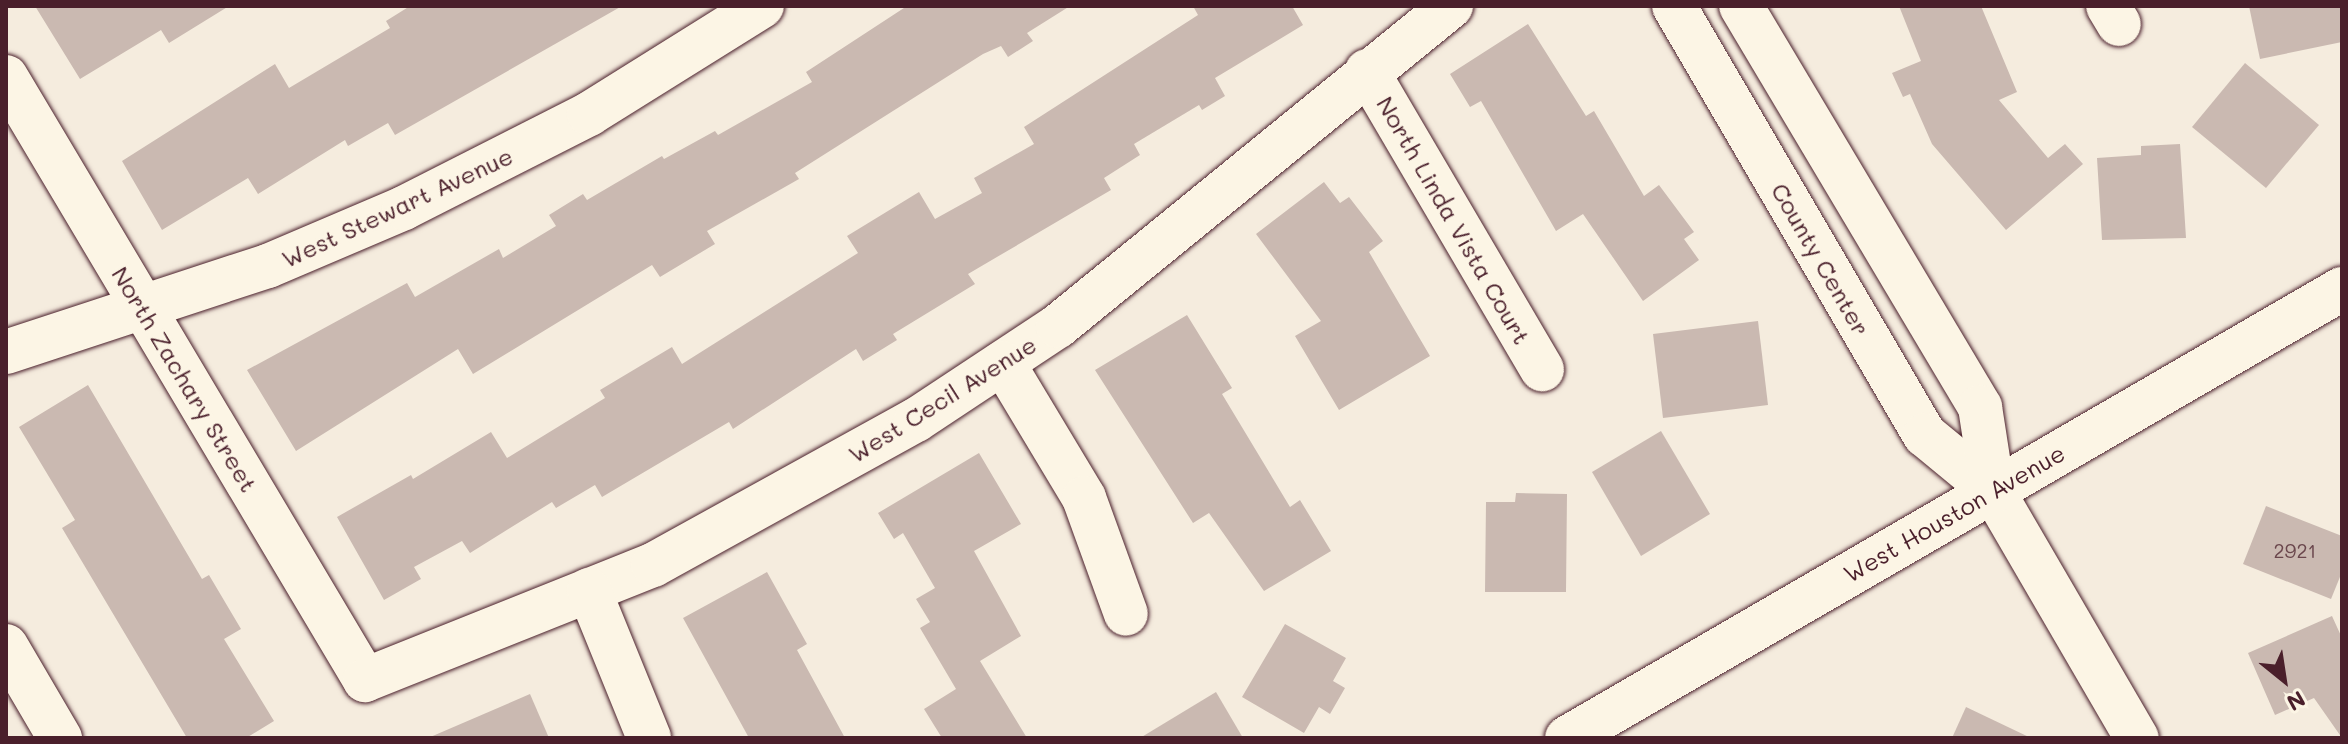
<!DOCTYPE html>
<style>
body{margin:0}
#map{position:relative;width:2348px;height:744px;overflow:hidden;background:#f5ecde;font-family:Mali,sans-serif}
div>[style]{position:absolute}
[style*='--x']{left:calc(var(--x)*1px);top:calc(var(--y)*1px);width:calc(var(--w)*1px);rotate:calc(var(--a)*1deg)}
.building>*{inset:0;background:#cab9b1}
.roads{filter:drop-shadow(0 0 2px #4a1f2b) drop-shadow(0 0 2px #4a1f2b)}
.minor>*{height:44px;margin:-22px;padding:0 22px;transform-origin:22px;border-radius:22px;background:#fcf5e5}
.major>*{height:44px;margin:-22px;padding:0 22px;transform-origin:22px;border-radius:22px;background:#fcf5e5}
span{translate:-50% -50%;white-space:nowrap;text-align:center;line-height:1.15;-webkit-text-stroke:6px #fcf5e5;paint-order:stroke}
.number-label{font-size:20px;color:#6a464c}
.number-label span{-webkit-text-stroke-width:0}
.street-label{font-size:24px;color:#4a1f2b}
.frame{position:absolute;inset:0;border:8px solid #4a1f2b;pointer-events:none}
.north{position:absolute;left:2244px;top:640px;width:80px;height:80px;-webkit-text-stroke:6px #fcf5e5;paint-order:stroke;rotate:150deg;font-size:22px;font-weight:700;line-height:32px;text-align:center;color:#4a1f2b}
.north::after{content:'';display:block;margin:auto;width:28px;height:36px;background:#4a1f2b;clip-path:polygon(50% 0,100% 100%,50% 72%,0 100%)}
</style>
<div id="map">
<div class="building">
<i style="clip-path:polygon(35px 6px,229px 6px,169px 43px,161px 30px,80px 79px)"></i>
<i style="clip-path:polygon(410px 6px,622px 6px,395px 135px,388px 123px,348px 146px,345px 140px,258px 194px,248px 178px,162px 230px,122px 161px,275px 64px,289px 88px,390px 28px,386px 21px)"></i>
<i style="clip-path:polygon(907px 6px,1070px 6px,1027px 33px,1033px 41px,1008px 57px,1001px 46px,983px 54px,795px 173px,799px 179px,707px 231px,715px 244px,660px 277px,652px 265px,473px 374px,458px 349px,296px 451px,247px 370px,407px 283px,415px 297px,499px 249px,503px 258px,556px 226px,549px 215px,583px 194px,587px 200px,662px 156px,664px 159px,715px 131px,718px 135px,812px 82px,806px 72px)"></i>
<i style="clip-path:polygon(1193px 6px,1292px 6px,1303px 25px,1215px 78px,1225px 96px,1202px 110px,1199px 105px,1134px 144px,1140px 155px,1104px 178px,1111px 190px,968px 274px,975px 284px,893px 334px,897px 340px,863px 361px,856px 349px,733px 429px,729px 422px,602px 497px,595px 485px,556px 508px,552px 502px,470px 553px,462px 541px,414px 567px,421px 579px,384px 600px,337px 517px,411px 475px,413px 479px,491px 432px,507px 458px,605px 398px,600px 390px,672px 347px,682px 364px,858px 253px,847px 236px,919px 192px,935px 219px,982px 193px,974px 178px,1034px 144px,1024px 127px,1198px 15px)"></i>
<i style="clip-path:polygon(1899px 6px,1981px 6px,2017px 92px,1999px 100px,2048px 158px,2065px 144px,2083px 164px,2006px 230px,1932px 144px,1910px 94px,1903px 97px,1892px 73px,1921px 61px)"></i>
<i style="clip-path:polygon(2249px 6px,2342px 6px,2342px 42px,2260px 59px)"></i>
<i style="clip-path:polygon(1528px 24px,1586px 116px,1594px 111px,1644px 196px,1659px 185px,1694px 232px,1684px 239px,1699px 260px,1643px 301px,1583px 214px,1556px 231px,1481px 101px,1470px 107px,1450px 74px)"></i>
<i style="clip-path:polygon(2245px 63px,2319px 125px,2266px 188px,2192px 127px)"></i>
<i style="clip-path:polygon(2180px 144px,2186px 238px,2102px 240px,2097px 158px,2141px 155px,2141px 146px)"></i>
<i style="clip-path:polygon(1324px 182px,1340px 203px,1349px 197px,1383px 241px,1369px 252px,1430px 356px,1339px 410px,1295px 336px,1321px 321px,1256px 234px)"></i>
<i style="clip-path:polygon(1187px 315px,1232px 388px,1222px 394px,1290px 507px,1300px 500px,1331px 551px,1264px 591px,1209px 513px,1193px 523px,1095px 370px)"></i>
<i style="clip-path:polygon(1758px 321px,1768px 405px,1663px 418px,1653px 334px)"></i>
<i style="clip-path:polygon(88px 385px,202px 579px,209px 575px,241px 629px,224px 639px,274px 721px,246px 738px,187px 738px,62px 528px,75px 520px,19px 427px)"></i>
<i style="clip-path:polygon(1661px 431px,1710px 514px,1641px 556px,1592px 472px)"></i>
<i style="clip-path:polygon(979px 453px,1021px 524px,974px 551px,1021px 636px,980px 661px,1027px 738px,942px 738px,924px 709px,956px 689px,920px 628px,930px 622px,916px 599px,935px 588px,903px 533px,894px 539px,878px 513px)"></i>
<i style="clip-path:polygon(1516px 493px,1567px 494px,1566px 592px,1485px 592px,1486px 502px,1515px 502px)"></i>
<i style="clip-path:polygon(2266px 506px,2342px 536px,2342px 572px,2331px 599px,2243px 564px)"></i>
<i style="clip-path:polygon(767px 572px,807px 644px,797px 650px,845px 738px,749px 738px,683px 618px)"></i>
<i style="clip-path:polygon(2332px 616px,2342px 638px,2342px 738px,2314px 698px,2275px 715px,2248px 653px)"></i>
<i style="clip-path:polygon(1285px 624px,1346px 658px,1333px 681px,1345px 688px,1330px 714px,1319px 707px,1304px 733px,1242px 697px)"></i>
<i style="clip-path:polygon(1216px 692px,1243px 738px,1140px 738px)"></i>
<i style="clip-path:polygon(530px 694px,549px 738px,428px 738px)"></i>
<i style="clip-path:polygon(1966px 707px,2031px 738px,1952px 738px)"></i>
</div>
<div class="roads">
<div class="minor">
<i style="--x:1674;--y:6;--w:497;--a:59.7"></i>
<i style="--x:1925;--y:435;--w:88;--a:39.5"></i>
<i style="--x:1993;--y:491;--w:286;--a:59.8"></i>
<i style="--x:1741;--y:6;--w:467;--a:59.2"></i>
<i style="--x:1980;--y:407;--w:85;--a:81.2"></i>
<i style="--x:2108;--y:6;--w:21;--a:59"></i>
<i style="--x:1367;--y:71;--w:346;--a:59.6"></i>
<i style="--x:6;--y:77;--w:702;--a:59.23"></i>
<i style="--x:365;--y:680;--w:310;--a:-21.8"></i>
<i style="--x:653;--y:565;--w:300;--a:-28.9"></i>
<i style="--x:916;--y:420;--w:170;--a:-33.5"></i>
<i style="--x:1058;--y:326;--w:507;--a:-39.15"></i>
<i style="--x:6;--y:352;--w:276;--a:-18.2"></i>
<i style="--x:268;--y:266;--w:148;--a:-23.1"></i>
<i style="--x:404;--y:208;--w:208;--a:-26.9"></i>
<i style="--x:589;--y:114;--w:204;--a:-32"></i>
<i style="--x:1003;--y:363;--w:157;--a:59"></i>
<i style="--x:1084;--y:498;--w:123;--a:70.1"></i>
<i style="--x:589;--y:590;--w:160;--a:67.9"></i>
<i style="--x:6;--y:646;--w:107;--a:59.6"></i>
</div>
<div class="major">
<i style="--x:1567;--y:738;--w:896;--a:-30.09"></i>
</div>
</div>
<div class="number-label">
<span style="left:2295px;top:550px">2921</span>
</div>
<div class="street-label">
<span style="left:397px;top:207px;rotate:-25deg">West Stewart Avenue</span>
<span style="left:1454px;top:220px;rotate:60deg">North Linda Vista Court</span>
<span style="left:1821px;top:259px;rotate:60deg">County Center</span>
<span style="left:185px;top:379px;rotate:59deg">North Zachary Street</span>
<span style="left:942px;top:399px;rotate:-32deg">West Cecil Avenue</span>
<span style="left:1954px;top:513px;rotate:-30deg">West Houston Avenue</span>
</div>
<div class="frame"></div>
<div class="north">N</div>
</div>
